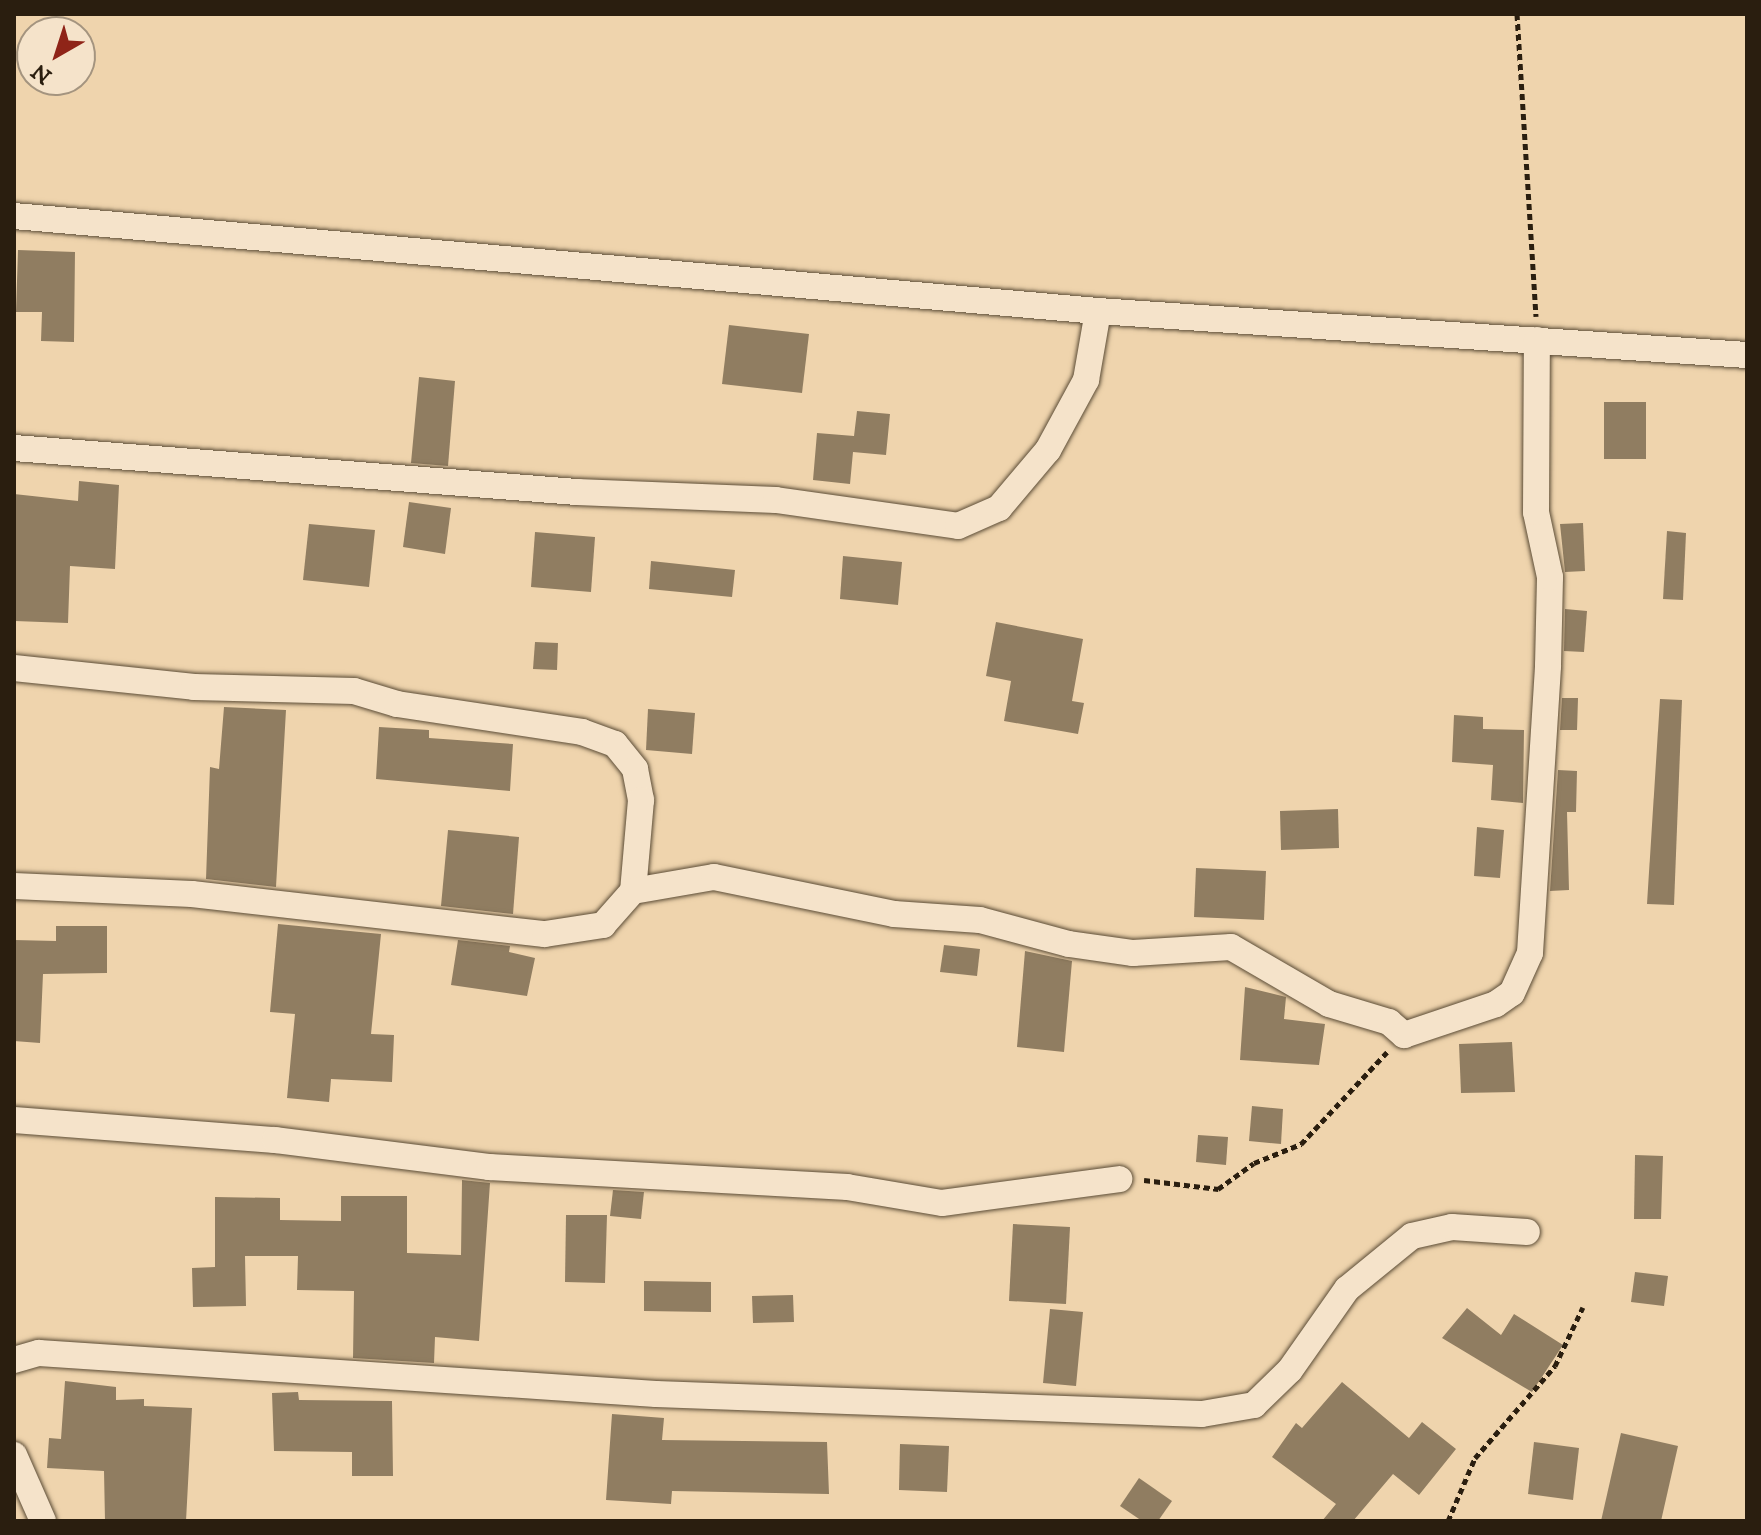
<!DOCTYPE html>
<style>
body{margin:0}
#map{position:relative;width:1761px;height:1535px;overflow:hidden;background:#efd4ad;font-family:"IM FELL DW Pica",serif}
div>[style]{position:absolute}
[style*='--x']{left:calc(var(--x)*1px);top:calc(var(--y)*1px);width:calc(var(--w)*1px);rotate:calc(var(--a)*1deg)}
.building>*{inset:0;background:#907d61}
.path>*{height:5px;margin-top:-2.5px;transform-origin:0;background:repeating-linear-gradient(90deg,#2a1e0f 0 6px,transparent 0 10px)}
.roads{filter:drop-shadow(0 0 2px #5b4c36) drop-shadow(0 0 2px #5b4c36)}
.minor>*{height:26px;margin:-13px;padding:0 13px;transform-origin:13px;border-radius:13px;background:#f5e3ca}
span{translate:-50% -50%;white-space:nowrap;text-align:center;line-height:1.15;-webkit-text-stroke:6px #f5e3ca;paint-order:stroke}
.frame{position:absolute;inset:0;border:16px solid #2a1e0f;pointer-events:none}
.north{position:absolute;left:16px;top:16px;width:80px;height:80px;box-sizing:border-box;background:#f5e3ca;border:2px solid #a4947f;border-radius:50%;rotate:219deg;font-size:22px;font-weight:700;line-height:32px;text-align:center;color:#2a1e0f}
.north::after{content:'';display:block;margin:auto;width:28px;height:36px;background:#8f2418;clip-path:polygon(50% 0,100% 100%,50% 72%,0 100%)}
</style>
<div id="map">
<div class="building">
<i style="clip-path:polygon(18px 250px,75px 252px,74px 342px,41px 341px,42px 312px,16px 312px)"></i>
<i style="clip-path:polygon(729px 325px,809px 334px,802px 393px,722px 384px)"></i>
<i style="clip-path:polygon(419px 377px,455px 381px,448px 466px,411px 463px)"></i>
<i style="clip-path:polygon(1604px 402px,1646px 402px,1646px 459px,1604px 459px)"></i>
<i style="clip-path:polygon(857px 411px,890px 414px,886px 455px,853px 452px,850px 484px,813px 480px,817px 433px,854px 436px)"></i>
<i style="clip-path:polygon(79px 481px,119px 485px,115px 569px,70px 566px,68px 623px,15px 621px,14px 494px,78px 501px)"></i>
<i style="clip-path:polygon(409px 502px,451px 508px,445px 554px,403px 547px)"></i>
<i style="clip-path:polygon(1583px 523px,1585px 571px,1565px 572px,1560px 524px)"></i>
<i style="clip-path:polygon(309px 524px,375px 530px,369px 587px,303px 580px)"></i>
<i style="clip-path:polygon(1667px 531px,1686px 533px,1683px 600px,1663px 599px)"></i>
<i style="clip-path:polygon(535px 532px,595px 537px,591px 592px,531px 587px)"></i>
<i style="clip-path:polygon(843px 556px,902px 562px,898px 605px,840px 599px)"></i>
<i style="clip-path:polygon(651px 561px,735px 570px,732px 597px,649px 589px)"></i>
<i style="clip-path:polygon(1565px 609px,1587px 611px,1584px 652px,1564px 651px)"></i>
<i style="clip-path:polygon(996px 622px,1083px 639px,1072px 701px,1084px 703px,1078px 734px,1004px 721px,1011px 681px,986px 676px)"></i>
<i style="clip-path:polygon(535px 642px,558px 643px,557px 670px,533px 669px)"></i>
<i style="clip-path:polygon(1562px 698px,1578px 698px,1577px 730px,1560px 730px)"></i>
<i style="clip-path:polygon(1660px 699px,1682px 700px,1674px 905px,1647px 904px)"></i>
<i style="clip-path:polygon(224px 707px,286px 710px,276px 887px,206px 879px,210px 767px,219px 769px)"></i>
<i style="clip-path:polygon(648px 709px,695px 713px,692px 754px,646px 750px)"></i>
<i style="clip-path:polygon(1454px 715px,1483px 717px,1483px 729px,1524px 730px,1523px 803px,1491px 800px,1493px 765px,1452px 762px)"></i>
<i style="clip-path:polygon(379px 727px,429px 730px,429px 738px,513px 744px,510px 791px,376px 779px)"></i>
<i style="clip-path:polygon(1558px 770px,1577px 771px,1576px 812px,1567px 812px,1569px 890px,1550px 891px)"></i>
<i style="clip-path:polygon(1338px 809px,1339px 848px,1281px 850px,1280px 811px)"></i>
<i style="clip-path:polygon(1477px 827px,1504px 830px,1500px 878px,1474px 876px)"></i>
<i style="clip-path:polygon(448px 830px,519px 837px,513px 914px,441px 906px)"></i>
<i style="clip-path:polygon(1196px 868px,1266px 871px,1264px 920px,1194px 917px)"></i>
<i style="clip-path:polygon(278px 924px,381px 934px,371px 1034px,394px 1035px,392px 1082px,331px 1079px,329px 1102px,287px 1098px,295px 1014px,270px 1012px)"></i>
<i style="clip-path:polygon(56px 926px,107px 926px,107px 973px,43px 974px,40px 1043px,14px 1041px,14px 940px,56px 941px)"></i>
<i style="clip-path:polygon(458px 940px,510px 946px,509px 952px,535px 958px,527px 996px,451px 985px)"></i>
<i style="clip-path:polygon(944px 945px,980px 949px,977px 976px,940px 972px)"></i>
<i style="clip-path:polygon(1025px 951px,1072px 961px,1064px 1052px,1017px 1047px)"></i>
<i style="clip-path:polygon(1245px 987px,1286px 997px,1284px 1019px,1325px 1024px,1319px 1065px,1240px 1060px)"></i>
<i style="clip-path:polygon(1512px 1042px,1515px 1092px,1461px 1093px,1459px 1044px)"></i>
<i style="clip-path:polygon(1252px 1106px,1283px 1109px,1281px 1144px,1249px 1141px)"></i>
<i style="clip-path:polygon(1198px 1135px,1228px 1137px,1226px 1165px,1196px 1162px)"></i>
<i style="clip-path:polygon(1635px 1155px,1663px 1156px,1661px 1219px,1634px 1219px)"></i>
<i style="clip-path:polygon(462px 1180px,490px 1183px,479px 1341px,435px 1337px,434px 1363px,353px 1358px,354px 1291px,297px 1290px,298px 1256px,245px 1256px,246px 1306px,193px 1307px,192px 1268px,215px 1267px,215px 1197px,280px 1198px,280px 1220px,341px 1221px,341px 1196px,407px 1196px,407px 1253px,461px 1255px)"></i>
<i style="clip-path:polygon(613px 1190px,644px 1192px,641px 1219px,610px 1216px)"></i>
<i style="clip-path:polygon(566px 1215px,607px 1215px,605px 1283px,565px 1282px)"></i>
<i style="clip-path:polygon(1013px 1224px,1070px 1227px,1066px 1304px,1009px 1301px)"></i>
<i style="clip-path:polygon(1635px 1272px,1668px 1276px,1664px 1306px,1631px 1302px)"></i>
<i style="clip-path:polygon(644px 1281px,711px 1282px,711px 1312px,644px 1311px)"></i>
<i style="clip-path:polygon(793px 1295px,794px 1322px,753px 1323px,752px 1296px)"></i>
<i style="clip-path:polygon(1467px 1308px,1501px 1335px,1514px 1314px,1563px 1345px,1532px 1392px,1442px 1338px)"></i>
<i style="clip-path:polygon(1050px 1309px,1083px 1312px,1076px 1386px,1043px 1383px)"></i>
<i style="clip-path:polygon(65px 1381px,116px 1387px,116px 1400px,144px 1399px,144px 1406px,192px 1408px,186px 1521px,105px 1521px,104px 1471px,47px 1468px,49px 1438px,61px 1439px)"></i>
<i style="clip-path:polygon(1342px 1382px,1409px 1438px,1422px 1422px,1456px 1449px,1419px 1495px,1393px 1474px,1353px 1521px,1322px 1521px,1336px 1504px,1272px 1457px,1296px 1423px,1302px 1428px)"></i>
<i style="clip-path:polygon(298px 1392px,299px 1400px,392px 1401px,393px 1476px,352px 1476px,352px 1452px,274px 1451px,272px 1393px)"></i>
<i style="clip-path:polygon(612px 1414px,664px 1418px,662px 1440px,827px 1442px,829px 1494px,672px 1491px,671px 1504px,606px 1500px)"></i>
<i style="clip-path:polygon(1621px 1433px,1678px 1446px,1661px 1521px,1601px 1521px)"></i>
<i style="clip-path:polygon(1534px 1442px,1579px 1448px,1573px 1500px,1528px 1494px)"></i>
<i style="clip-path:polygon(900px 1444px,949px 1446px,947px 1492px,899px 1490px)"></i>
<i style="clip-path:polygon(1139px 1478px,1172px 1501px,1158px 1521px,1142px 1521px,1120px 1506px)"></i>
</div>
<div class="path">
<i style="--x:1517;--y:14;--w:303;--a:86.4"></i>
<i style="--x:1144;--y:1180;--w:75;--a:6.9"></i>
<i style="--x:1218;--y:1189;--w:44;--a:-35.8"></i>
<i style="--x:1254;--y:1163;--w:51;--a:-22"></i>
<i style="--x:1301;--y:1144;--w:126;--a:-46.9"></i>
<i style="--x:1448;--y:1521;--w:69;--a:-66.8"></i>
<i style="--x:1475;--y:1458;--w:122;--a:-49"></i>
<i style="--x:1555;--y:1366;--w:65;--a:-64.6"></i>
</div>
<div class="roads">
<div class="minor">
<i style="--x:14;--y:216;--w:1088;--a:5.01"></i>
<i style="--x:1098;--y:311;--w:650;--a:3.88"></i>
<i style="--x:14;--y:448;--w:565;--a:4.47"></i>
<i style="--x:577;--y:492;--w:199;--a:2.3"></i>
<i style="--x:776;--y:500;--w:184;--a:8.1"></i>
<i style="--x:958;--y:526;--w:45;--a:-23.7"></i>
<i style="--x:999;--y:508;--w:76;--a:-49.8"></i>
<i style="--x:1048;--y:450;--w:80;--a:-61.5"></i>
<i style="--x:1086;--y:380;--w:70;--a:-80.1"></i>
<i style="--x:14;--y:668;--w:181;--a:6"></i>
<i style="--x:194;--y:687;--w:160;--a:1.4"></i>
<i style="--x:354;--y:691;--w:45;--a:16.8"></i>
<i style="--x:397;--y:704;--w:187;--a:8.6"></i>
<i style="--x:582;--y:732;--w:35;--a:20"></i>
<i style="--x:615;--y:744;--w:32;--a:51"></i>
<i style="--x:635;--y:769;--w:32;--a:79"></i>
<i style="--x:641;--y:800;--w:91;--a:95"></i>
<i style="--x:14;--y:886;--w:178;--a:2.6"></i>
<i style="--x:192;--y:894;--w:355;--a:6.5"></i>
<i style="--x:545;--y:934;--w:59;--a:-8.8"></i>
<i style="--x:603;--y:925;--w:45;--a:-48.6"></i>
<i style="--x:633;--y:891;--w:82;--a:-9.8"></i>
<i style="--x:714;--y:877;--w:184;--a:11.6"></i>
<i style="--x:894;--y:914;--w:86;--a:4"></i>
<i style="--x:980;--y:920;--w:92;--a:15.1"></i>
<i style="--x:1069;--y:944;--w:65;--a:8"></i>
<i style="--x:1133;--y:953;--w:98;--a:-3.5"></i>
<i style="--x:1231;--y:947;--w:113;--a:30.2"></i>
<i style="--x:1329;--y:1004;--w:63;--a:16.7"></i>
<i style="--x:1389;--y:1022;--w:20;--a:41"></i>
<i style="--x:1404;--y:1035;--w:97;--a:-18.6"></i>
<i style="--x:1496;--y:1004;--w:19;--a:-35"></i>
<i style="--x:1512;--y:993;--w:44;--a:-65.8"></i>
<i style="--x:1530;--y:953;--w:288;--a:-86.4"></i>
<i style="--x:1548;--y:666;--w:89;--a:-88.7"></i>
<i style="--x:1550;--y:577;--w:66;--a:-102.2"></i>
<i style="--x:1536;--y:512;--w:172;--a:-89.7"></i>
<i style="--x:14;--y:1120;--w:262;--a:4.4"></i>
<i style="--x:275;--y:1140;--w:216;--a:7.2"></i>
<i style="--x:489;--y:1167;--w:359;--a:3.2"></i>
<i style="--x:847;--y:1187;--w:96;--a:9.6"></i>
<i style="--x:942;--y:1203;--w:179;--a:-7.7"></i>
<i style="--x:14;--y:1360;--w:26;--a:-16"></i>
<i style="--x:39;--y:1353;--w:618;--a:3.8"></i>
<i style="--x:656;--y:1394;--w:546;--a:2.1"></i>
<i style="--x:1202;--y:1414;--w:53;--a:-9.8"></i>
<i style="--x:1254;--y:1405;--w:50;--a:-44.2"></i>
<i style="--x:1290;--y:1370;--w:99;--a:-54.9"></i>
<i style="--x:1347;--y:1289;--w:84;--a:-39.2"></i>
<i style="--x:1412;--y:1236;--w:41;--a:-12.7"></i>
<i style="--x:1452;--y:1227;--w:75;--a:3.8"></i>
<i style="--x:14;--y:1455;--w:72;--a:66.3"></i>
</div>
</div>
<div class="frame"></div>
<div class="north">N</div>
</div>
